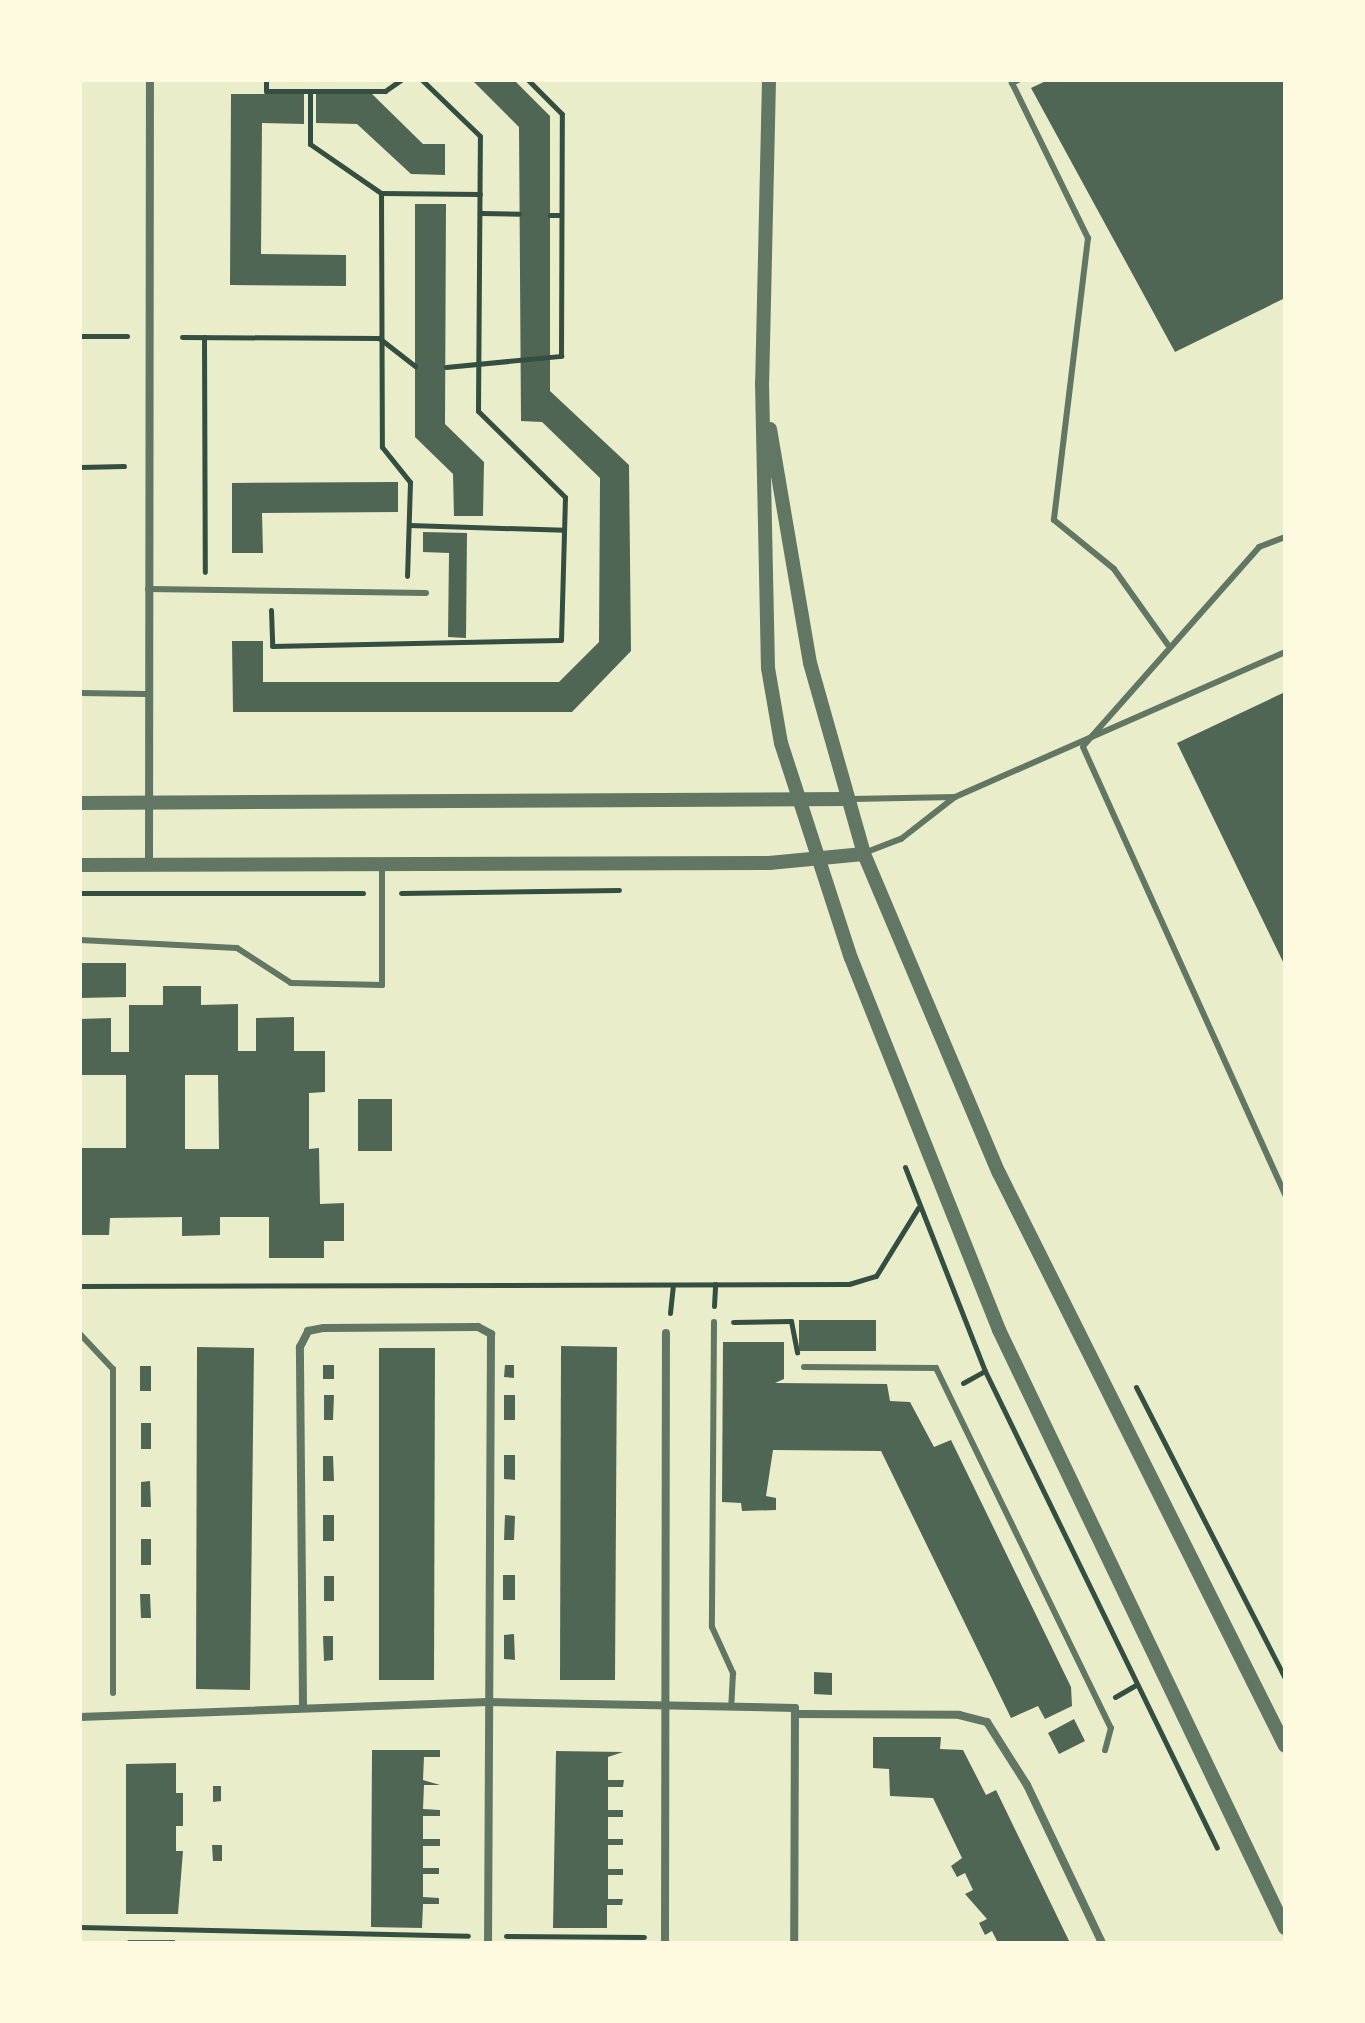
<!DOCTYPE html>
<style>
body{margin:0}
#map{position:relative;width:1365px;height:2023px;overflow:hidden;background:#e9edc9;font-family:"DejaVu Sans",sans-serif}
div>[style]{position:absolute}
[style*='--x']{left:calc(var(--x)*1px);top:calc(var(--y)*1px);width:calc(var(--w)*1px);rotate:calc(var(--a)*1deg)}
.building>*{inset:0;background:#4f6655}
.path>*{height:5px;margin:-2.5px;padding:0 2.5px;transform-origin:2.5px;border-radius:2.5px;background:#344e41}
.service>*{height:6px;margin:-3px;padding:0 3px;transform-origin:3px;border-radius:3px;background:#617663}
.minor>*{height:8px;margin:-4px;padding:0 4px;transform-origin:4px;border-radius:4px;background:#617663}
.tertiary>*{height:14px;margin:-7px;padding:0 7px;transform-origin:7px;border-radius:7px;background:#617663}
span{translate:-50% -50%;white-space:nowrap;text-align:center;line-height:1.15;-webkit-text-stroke:8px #fefae0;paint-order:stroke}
.frame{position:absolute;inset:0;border:82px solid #fefae0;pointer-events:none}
</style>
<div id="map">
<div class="building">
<i style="clip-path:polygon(472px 80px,514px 80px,550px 116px,550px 391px,629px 465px,631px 651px,572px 712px,233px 712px,232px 641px,263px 641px,263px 682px,559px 682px,599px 642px,600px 478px,542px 422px,521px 421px,519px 127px)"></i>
<i style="clip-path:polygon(1048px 80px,1285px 80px,1285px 298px,1175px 352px,1031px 88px)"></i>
<i style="clip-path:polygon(371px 93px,423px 144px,445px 144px,445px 175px,411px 174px,357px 124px,316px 123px,316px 94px)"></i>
<i style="clip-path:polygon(231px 94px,304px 94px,304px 124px,262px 123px,261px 254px,346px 255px,346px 286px,230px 285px)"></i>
<i style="clip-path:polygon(415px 204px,446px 204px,445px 424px,484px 462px,483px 516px,454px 516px,453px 474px,415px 437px)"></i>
<i style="clip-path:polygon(398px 482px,398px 512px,262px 513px,263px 553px,232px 553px,232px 483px)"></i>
<i style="clip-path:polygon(423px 532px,467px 533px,466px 638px,448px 637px,449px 553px,423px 552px)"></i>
<i style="clip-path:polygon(1285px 692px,1285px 966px,1177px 743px)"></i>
<i style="clip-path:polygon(80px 963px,126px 963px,126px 997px,80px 998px)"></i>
<i style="clip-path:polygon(evenodd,163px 986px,201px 986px,201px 1005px,238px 1004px,238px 1051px,256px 1051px,256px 1018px,294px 1017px,294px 1051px,325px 1051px,325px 1092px,309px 1093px,309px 1149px,319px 1148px,320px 1204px,344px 1203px,344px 1241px,324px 1241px,324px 1258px,269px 1258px,269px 1217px,220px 1217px,220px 1235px,182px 1236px,182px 1217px,110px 1218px,109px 1235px,80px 1235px,80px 1148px,126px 1148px,126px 1075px,80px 1075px,80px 1019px,111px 1018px,111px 1052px,129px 1052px,129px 1005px,163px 1005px,163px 986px,185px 1075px,218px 1075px,219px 1149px,185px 1149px,185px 1075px)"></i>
<i style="clip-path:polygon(358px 1099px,392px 1099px,392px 1151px,358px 1151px)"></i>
<i style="clip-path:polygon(799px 1320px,876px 1320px,876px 1351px,799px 1351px)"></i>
<i style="clip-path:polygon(723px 1342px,784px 1342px,784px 1379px,775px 1383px,887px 1384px,890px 1401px,910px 1402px,934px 1447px,951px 1440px,1071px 1687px,1072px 1706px,1045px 1719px,1038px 1706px,1011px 1718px,881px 1451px,773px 1450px,766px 1496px,776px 1498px,776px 1510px,742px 1511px,741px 1503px,722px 1502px)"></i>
<i style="clip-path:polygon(561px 1346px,617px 1347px,615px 1680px,560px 1680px)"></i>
<i style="clip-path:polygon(197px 1347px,254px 1348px,250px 1690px,196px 1689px)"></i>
<i style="clip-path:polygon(379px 1348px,435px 1348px,434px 1680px,379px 1680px)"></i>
<i style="clip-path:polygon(323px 1365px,334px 1365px,334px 1379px,323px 1379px)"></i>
<i style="clip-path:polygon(505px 1365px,514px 1365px,514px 1378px,504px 1377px)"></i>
<i style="clip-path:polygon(140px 1366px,151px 1366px,151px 1391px,140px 1391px)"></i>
<i style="clip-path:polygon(324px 1395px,334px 1395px,333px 1420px,324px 1420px)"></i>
<i style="clip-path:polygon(504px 1395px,515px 1395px,515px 1420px,504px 1420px)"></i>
<i style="clip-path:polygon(141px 1423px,151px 1423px,151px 1449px,141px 1449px)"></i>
<i style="clip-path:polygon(504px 1455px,515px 1455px,515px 1480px,504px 1479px)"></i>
<i style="clip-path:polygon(323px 1456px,333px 1456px,334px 1481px,323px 1481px)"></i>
<i style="clip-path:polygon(150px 1481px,151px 1507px,141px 1507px,141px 1482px)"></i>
<i style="clip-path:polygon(323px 1515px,334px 1515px,334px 1541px,323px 1541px)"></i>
<i style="clip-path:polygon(505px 1515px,515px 1516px,514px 1540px,504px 1540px)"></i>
<i style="clip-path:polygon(141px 1539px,151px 1539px,151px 1565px,141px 1565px)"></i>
<i style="clip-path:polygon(503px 1575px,515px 1575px,515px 1600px,503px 1600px)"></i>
<i style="clip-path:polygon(324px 1576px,334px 1576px,334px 1601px,324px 1601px)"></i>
<i style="clip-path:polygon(140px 1594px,150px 1594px,151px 1618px,141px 1618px)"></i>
<i style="clip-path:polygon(514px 1634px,515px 1660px,504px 1659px,504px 1635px)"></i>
<i style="clip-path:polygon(323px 1636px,333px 1636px,333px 1660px,324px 1661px)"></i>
<i style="clip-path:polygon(814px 1672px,832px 1673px,832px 1695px,814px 1694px)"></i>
<i style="clip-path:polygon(1074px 1719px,1085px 1741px,1059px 1754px,1048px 1733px)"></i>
<i style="clip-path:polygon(873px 1737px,941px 1737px,940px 1749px,963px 1750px,986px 1795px,996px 1790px,1070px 1943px,998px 1943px,992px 1931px,985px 1935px,979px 1923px,987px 1919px,965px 1894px,973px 1890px,965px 1873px,957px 1877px,951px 1866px,962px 1858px,933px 1798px,890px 1796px,889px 1769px,873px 1768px)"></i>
<i style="clip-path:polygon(372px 1750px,440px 1750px,440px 1757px,424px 1757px,423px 1780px,440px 1785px,424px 1785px,423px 1809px,440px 1810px,440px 1816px,423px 1816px,423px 1839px,440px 1839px,440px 1846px,423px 1846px,423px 1868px,439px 1868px,439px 1874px,423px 1874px,423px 1897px,439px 1898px,439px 1904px,423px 1904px,422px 1928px,371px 1927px)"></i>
<i style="clip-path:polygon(556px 1751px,623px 1752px,608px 1757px,608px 1780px,624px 1780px,623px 1787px,608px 1787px,608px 1810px,623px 1810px,623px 1817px,608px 1817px,608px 1839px,623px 1839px,623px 1845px,608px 1845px,608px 1869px,623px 1869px,623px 1875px,608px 1875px,608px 1899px,623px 1899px,622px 1905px,607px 1905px,607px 1928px,553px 1928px)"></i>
<i style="clip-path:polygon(176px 1763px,176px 1793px,183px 1793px,183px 1826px,176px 1826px,176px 1851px,183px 1851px,178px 1914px,126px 1914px,126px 1764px)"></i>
<i style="clip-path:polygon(213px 1786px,221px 1786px,221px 1801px,213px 1802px)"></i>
<i style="clip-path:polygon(212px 1845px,222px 1845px,222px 1861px,213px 1861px)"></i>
<i style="clip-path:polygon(128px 1940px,175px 1940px,175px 1943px,126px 1943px)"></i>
</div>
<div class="path">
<i style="--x:266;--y:80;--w:11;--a:90"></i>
<i style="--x:266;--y:91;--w:44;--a:0"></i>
<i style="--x:310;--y:91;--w:53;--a:90"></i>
<i style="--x:310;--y:144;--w:86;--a:34.6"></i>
<i style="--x:381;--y:193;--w:254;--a:89.8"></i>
<i style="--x:382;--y:447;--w:45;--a:51.3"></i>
<i style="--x:410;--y:482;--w:94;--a:91.8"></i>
<i style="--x:310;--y:91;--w:75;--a:0"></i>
<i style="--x:385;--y:91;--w:19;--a:-35"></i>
<i style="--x:381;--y:193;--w:99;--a:0.6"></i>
<i style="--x:480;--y:213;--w:39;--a:1"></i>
<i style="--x:550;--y:215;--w:11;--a:0"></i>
<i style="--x:80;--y:336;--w:47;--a:0"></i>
<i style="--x:182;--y:337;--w:197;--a:0.3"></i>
<i style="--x:379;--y:338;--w:46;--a:37.9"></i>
<i style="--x:204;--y:337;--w:235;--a:89.8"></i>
<i style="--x:446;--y:367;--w:116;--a:-5.5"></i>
<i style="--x:561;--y:356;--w:242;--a:-89.8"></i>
<i style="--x:562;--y:114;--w:48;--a:-135"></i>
<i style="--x:80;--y:467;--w:44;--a:-1.3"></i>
<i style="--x:409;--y:525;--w:155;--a:1.8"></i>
<i style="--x:271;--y:610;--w:36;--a:88"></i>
<i style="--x:272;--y:646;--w:289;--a:-1.2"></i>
<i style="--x:561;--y:640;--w:143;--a:-88.4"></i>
<i style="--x:565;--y:497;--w:122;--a:-135.3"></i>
<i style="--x:478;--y:411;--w:275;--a:-89.6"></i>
<i style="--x:480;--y:136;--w:81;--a:-136"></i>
<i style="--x:80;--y:893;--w:283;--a:0"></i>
<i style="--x:401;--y:893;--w:218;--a:-0.8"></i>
<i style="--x:905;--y:1167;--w:219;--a:68.6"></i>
<i style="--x:985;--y:1371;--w:530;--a:64.06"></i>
<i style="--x:80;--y:1286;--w:769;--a:-0.15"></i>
<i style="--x:849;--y:1284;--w:28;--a:-17"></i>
<i style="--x:876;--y:1276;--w:80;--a:-58.3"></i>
<i style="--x:714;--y:1306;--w:22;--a:-87"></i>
<i style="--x:670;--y:1313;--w:28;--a:-84"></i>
<i style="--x:733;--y:1322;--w:58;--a:-1"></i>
<i style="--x:791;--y:1321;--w:32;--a:79"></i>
<i style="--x:963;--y:1383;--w:25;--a:-29"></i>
<i style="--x:1136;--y:1387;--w:327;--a:62.9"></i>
<i style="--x:1115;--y:1697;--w:24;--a:-30"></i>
<i style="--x:80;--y:1927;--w:388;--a:1.3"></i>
<i style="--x:506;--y:1936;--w:138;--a:0.4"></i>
</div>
<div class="service">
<i style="--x:1018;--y:80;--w:7;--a:153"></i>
<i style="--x:1012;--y:83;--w:173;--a:63.9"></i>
<i style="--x:1088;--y:238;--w:284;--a:96.9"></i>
<i style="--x:1054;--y:520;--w:77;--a:39.2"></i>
<i style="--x:1114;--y:569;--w:93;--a:54.6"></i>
<i style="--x:148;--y:589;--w:278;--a:0.8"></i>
<i style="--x:80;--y:693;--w:66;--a:0.9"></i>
<i style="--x:1085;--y:744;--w:263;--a:-48.5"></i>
<i style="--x:1259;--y:547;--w:28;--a:-21"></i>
<i style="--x:1083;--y:747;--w:491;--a:65.7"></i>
<i style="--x:851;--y:799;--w:104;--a:-1.1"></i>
<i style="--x:864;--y:853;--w:40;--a:-21"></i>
<i style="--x:901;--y:839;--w:68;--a:-37.9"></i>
<i style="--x:955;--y:797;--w:360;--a:-23.7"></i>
<i style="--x:80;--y:940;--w:157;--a:2.9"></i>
<i style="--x:237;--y:948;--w:64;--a:32.9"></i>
<i style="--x:291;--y:983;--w:91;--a:1.3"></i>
<i style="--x:382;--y:985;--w:119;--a:-90"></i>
<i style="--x:714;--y:1322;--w:305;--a:90.4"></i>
<i style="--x:712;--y:1627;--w:51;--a:65.5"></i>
<i style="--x:733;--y:1673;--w:34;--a:93"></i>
<i style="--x:80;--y:1334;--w:48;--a:46.7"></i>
<i style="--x:113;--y:1369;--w:324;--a:90"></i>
<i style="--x:804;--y:1367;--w:132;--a:0.4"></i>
<i style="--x:936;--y:1368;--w:400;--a:64.1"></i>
<i style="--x:1111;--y:1728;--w:23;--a:105"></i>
</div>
<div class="minor">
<i style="--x:149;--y:865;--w:785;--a:-89.93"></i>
<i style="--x:303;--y:1705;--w:358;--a:-90.5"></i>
<i style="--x:300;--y:1347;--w:18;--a:-63"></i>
<i style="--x:308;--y:1331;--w:16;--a:-11"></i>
<i style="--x:324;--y:1328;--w:154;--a:-0.4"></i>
<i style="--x:478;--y:1327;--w:15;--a:28"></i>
<i style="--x:491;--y:1334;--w:609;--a:90.28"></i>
<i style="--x:795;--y:1714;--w:164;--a:0.3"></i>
<i style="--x:959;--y:1715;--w:29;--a:14"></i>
<i style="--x:987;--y:1722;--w:75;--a:57.6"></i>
<i style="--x:1027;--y:1785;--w:175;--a:64.6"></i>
<i style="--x:80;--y:1717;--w:408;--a:-2.1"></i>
<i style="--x:488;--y:1702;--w:307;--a:1.1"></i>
<i style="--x:795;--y:1708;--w:235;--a:90.2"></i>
<i style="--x:665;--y:1943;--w:610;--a:-89.91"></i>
</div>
<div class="tertiary">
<i style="--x:769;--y:80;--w:302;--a:91.3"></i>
<i style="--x:762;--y:382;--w:286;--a:88.8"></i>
<i style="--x:768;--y:668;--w:76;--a:80.2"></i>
<i style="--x:781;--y:743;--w:226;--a:72"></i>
<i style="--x:851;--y:958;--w:400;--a:68.3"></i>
<i style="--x:999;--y:1330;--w:663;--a:64.44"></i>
<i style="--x:770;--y:429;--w:237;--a:80.3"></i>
<i style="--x:810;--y:663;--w:198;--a:74.2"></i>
<i style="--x:864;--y:854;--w:346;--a:67.1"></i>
<i style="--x:999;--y:1173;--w:640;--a:63.47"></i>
<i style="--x:80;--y:803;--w:768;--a:-0.3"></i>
<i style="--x:80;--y:865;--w:689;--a:-0.17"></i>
<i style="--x:769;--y:863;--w:95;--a:-5.4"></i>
</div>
<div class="frame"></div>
</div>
